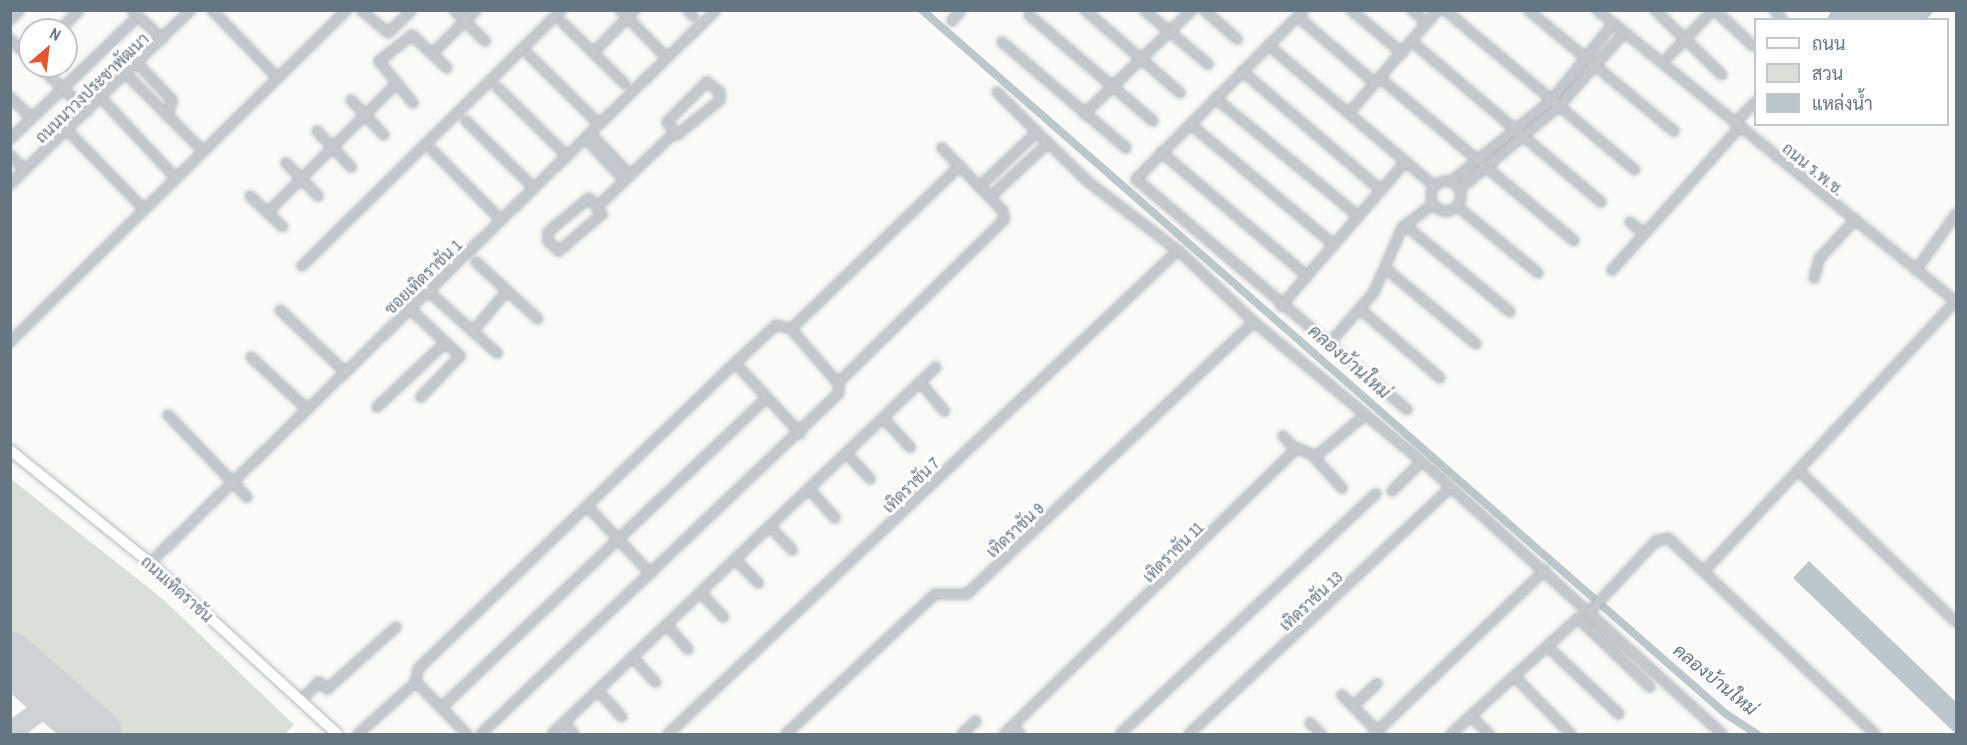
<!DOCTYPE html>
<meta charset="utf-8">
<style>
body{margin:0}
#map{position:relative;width:1967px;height:745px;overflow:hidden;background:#fafaf8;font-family:"Archivo Narrow",Sarabun,sans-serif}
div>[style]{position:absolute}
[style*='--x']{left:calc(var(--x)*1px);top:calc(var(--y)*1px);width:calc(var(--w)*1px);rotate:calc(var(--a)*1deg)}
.green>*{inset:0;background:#dadfd7}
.water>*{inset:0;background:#bbc7cb}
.canal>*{height:8px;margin:-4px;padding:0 4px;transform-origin:4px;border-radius:4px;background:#bbc7cb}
.taxiway>*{height:21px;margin:-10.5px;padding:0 10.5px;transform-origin:10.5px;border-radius:10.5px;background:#ced2d4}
.runway>*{height:52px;margin:-26px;padding:0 26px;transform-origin:26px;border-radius:26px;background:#ced2d4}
.roads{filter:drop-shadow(0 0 2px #b3babf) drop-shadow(0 0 2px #b3babf)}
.street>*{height:8px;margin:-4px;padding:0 4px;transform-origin:4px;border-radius:4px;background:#c3c8cc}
.street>.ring{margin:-4px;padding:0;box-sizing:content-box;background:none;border:8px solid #c3c8cc;border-radius:50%}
.secondary>*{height:10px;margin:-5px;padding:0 5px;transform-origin:5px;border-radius:5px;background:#fff}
span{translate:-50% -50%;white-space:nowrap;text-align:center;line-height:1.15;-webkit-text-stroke:6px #fff;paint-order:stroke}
.street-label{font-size:16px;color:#657683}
.water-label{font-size:18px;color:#60757c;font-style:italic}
.frame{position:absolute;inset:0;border:12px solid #657683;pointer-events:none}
.legend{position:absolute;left:1754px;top:18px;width:195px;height:108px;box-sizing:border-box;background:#fff;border:2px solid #c1c8cd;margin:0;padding:8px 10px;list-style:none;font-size:18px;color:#657683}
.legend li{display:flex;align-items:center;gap:12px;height:30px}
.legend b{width:30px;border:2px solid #c1c8cd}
.north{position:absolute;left:18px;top:18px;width:60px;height:60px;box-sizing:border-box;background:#fff;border:2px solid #c1c8cd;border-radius:50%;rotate:28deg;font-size:16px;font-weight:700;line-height:24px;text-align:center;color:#657683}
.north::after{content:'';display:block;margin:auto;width:21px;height:27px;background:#e4572e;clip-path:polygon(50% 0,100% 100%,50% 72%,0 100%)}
</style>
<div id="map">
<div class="green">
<i style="clip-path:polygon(11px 479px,164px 600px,294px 725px,285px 734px,118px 734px,11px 638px)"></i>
</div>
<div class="water">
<i style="clip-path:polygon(1831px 11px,1831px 10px,1934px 11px,1927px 19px,1827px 19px)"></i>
<i style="clip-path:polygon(1809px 561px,1956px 702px,1956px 734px,1793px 578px)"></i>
</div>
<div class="canal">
<i style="--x:922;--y:10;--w:1069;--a:41.21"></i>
<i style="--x:1726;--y:714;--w:37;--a:33"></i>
</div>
<div class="taxiway">
<i style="--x:14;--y:729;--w:52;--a:-36.4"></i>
</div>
<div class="runway">
<i style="--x:10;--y:658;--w:115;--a:41.5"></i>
</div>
<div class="roads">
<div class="street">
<i style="--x:132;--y:10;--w:42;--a:44"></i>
<i style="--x:212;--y:10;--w:88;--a:45.9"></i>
<i style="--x:361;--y:10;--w:35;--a:40"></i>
<i style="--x:388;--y:33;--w:33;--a:-44"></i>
<i style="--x:454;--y:10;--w:44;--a:45"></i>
<i style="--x:620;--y:10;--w:67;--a:45.6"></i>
<i style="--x:688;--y:10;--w:8;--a:50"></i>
<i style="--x:1085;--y:10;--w:126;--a:41.1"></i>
<i style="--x:1144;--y:10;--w:84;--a:40.2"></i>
<i style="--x:1204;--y:10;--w:44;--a:41.3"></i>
<i style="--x:1304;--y:10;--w:238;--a:134.8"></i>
<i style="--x:1136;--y:179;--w:356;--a:40.4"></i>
<i style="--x:1351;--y:10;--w:67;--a:40.1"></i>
<i style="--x:1412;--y:10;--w:20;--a:41"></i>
<i style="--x:1445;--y:10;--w:248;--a:40.1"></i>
<i style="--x:1528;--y:10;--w:190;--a:39.7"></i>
<i style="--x:1597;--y:10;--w:463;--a:39.1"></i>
<i style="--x:1655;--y:10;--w:93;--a:44.1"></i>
<i style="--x:1715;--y:10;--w:52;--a:43.5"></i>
<i style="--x:1774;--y:10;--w:13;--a:48"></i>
<i style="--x:1029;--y:15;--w:163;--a:40.5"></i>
<i style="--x:1298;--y:17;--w:101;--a:40.6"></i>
<i style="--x:10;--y:20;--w:14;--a:-45"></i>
<i style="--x:952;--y:21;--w:14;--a:-51"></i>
<i style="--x:563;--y:23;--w:86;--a:44.5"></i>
<i style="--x:60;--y:30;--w:28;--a:-46"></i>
<i style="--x:10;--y:39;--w:28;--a:44"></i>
<i style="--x:1411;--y:41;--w:249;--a:40.3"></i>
<i style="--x:1002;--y:42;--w:163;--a:40.5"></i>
<i style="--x:1268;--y:45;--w:218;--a:40.3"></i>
<i style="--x:433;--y:53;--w:61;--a:-45"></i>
<i style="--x:593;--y:53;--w:60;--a:-45.7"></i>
<i style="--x:529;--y:55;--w:98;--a:44.6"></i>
<i style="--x:1669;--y:56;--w:64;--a:-46.3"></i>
<i style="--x:137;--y:63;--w:51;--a:46.6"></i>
<i style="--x:172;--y:100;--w:17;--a:103"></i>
<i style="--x:39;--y:66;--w:66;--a:43.2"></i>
<i style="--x:1242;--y:71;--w:183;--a:40.6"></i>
<i style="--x:126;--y:74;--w:109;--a:45"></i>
<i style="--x:1380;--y:78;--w:253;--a:40"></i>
<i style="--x:707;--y:82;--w:16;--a:38"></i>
<i style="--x:720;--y:92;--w:8;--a:90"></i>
<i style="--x:720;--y:100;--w:55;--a:140.9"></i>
<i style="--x:677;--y:135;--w:16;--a:-128"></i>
<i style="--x:667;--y:122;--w:57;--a:-45"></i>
<i style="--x:498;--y:88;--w:97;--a:44.6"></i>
<i style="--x:997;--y:92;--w:57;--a:45"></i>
<i style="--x:10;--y:97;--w:30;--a:44"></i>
<i style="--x:101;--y:98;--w:104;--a:46.9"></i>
<i style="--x:1215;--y:98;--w:185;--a:39.5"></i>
<i style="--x:351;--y:100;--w:48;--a:46.7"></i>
<i style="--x:413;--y:103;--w:54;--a:-129"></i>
<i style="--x:379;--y:61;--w:42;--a:-38.2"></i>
<i style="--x:412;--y:35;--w:48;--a:43.3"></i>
<i style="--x:1349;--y:113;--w:136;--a:-49.2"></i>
<i style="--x:1084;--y:114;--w:150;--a:-43.9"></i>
<i style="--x:466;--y:121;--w:95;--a:44.6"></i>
<i style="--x:1735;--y:123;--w:30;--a:-46"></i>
<i style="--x:1190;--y:124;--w:188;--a:40"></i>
<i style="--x:67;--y:130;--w:105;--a:45.8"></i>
<i style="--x:317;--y:131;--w:50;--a:46.6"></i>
<i style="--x:590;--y:133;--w:58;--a:46.4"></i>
<i style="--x:585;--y:138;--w:57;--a:47.1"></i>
<i style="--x:10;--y:139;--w:169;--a:-43.8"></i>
<i style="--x:433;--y:151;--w:97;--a:45.4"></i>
<i style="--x:1161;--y:152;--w:192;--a:40.3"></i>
<i style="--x:10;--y:155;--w:21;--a:45"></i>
<i style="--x:286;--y:163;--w:46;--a:45.9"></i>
<i class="ring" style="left:1431px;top:181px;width:22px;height:22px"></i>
<i style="--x:1451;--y:181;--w:128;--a:-38.7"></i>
<i style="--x:1551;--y:101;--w:99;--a:-51.2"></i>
<i style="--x:10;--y:184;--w:251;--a:-43.9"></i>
<i style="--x:979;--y:187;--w:80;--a:-43.5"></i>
<i style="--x:1037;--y:132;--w:70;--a:44.4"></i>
<i style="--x:1087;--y:181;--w:117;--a:37.4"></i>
<i style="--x:1180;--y:252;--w:102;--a:43.4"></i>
<i style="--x:1254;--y:322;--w:231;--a:39.7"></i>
<i style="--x:1432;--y:470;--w:392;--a:42.3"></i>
<i style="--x:1460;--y:189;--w:129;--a:-40"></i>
<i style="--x:1559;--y:106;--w:98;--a:-48.3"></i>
<i style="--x:250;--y:196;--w:45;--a:43.2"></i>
<i style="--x:990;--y:197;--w:78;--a:-42.9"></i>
<i style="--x:589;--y:198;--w:21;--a:51"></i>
<i style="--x:602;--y:214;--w:57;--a:139.3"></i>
<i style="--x:559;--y:251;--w:15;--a:-138"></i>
<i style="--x:548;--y:241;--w:9;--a:-90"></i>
<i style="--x:548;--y:232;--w:53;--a:-39.7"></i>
<i style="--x:598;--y:206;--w:105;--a:-43.8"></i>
<i style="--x:1457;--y:206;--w:105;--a:39.6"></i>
<i style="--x:268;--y:212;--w:180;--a:-45"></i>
<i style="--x:1630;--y:222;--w:17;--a:40"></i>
<i style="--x:1405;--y:225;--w:136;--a:39.6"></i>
<i style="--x:476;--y:262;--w:84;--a:42.6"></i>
<i style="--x:302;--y:266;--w:365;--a:-44.6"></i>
<i style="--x:1386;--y:269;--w:117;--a:39.8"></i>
<i style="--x:1612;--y:270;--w:192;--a:-48.2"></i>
<i style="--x:1916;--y:270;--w:69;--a:-54.5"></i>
<i style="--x:1814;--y:278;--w:20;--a:-75"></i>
<i style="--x:1819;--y:259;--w:53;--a:-47.3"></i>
<i style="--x:428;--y:291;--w:93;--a:41.9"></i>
<i style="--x:1281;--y:306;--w:191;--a:-49.2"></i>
<i style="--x:410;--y:309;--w:69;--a:43.2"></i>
<i style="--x:460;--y:356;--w:57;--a:133.6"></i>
<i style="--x:280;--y:310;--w:90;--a:43.6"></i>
<i style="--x:1361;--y:310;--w:104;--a:40.7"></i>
<i style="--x:791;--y:329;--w:235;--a:-44"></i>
<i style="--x:473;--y:331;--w:52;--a:-49.6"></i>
<i style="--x:10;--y:342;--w:473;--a:-44.6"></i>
<i style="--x:1329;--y:344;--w:69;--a:-49.1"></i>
<i style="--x:1374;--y:292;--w:70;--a:-66.4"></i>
<i style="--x:1402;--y:228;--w:39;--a:-38"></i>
<i style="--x:251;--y:357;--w:76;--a:42.9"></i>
<i style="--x:735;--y:363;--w:96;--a:47.1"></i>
<i style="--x:920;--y:382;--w:38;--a:50"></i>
<i style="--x:838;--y:383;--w:233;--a:-44.5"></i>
<i style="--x:1004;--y:220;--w:9;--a:-96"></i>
<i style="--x:1003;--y:211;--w:88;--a:-134.1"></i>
<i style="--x:377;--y:407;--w:93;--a:-43.3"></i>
<i style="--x:168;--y:415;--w:114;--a:46.1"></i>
<i style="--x:883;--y:418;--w:40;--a:47"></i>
<i style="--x:1283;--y:436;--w:19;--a:47"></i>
<i style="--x:847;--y:454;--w:34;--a:47"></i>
<i style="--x:1314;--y:457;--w:42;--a:47.9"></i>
<i style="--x:1798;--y:470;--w:219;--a:43.9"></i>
<i style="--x:809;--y:489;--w:39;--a:48"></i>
<i style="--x:1392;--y:491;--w:41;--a:-45"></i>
<i style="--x:587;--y:506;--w:93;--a:46.7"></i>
<i style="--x:770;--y:527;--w:32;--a:46"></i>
<i style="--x:736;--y:560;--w:32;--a:46"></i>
<i style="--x:150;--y:563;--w:791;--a:-44.33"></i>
<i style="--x:1706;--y:569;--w:367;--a:-47"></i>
<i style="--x:701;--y:593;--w:33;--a:47"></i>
<i style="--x:1591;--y:610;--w:95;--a:-46.7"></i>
<i style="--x:1656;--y:541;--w:12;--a:-14"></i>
<i style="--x:1668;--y:538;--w:285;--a:43.4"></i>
<i style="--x:667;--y:625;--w:32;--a:49"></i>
<i style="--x:1547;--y:646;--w:99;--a:43.4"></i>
<i style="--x:633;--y:658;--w:33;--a:47"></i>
<i style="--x:1514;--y:676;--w:81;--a:45.5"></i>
<i style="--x:598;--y:691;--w:35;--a:47"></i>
<i style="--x:1342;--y:695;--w:54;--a:45.7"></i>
<i style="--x:300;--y:701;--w:27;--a:-45"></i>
<i style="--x:319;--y:682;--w:11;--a:41"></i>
<i style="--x:327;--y:689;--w:93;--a:-41.9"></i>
<i style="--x:1353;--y:706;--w:33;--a:-43"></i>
<i style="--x:441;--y:708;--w:450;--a:-43.6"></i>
<i style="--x:1470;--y:716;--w:26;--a:43"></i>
<i style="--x:564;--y:723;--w:15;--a:48"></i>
<i style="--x:1310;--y:723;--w:16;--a:45"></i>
<i style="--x:1013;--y:726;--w:11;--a:49"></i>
<i style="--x:358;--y:734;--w:78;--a:-41.9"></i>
<i style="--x:467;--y:734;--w:73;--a:-134.4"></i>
<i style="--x:416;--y:682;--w:13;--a:-81"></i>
<i style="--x:418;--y:669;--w:441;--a:-44"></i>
<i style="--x:735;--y:363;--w:56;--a:-42.8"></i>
<i style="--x:776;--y:325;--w:16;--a:15"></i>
<i style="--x:791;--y:329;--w:72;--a:49"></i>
<i style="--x:838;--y:383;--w:10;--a:84"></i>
<i style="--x:839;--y:393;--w:494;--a:136.4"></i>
<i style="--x:552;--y:734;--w:531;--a:-43.7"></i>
<i style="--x:668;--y:734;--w:695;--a:-43.48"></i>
<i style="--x:786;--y:734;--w:204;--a:-43.2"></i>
<i style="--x:935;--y:594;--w:32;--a:0"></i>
<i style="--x:967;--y:594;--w:395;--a:-43.5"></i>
<i style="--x:962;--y:734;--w:19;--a:-43"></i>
<i style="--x:1004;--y:734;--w:409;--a:-44.3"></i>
<i style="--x:1297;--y:448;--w:21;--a:23"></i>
<i style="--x:1316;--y:456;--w:64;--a:-39.9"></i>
<i style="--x:1120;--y:734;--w:351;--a:-43.2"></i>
<i style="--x:1189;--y:734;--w:360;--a:-43.3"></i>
<i style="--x:1374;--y:734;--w:237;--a:-43.8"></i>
<i style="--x:1451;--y:734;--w:172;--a:-42.4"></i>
<i style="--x:1578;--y:618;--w:100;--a:43.8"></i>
</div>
<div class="secondary">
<i style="--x:10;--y:450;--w:180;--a:38.9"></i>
<i style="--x:150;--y:563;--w:253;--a:42.4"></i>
</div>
</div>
<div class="street-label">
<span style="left:92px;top:88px;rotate:-44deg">ถนนนาวงประชาพัฒนา</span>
<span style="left:1813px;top:169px;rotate:39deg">ถนน ร.พ.ช.</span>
<span style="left:423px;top:277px;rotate:-44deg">ซอยเทิดราชัน 1</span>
<span style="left:911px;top:485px;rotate:-44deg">เทิดราชัน 7</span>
<span style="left:1015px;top:530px;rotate:-43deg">เทิดราชัน 9</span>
<span style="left:1173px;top:552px;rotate:-45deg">เทิดราชัน 11</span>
<span style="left:177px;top:589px;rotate:42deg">ถนนเทิดราชัน</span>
<span style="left:1311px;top:601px;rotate:-43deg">เทิดราชัน 13</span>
</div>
<div class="water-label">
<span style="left:1349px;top:362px;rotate:41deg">คลองบ้านใหม่</span>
<span style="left:1715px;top:680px;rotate:39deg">คลองบ้านใหม่</span>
</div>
<div class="frame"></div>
<ul class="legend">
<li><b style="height:8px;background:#fff"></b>ถนน</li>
<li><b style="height:16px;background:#dadfd7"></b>สวน</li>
<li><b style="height:16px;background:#bbc7cb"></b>แหล่งน้ำ</li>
</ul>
<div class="north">N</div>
</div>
